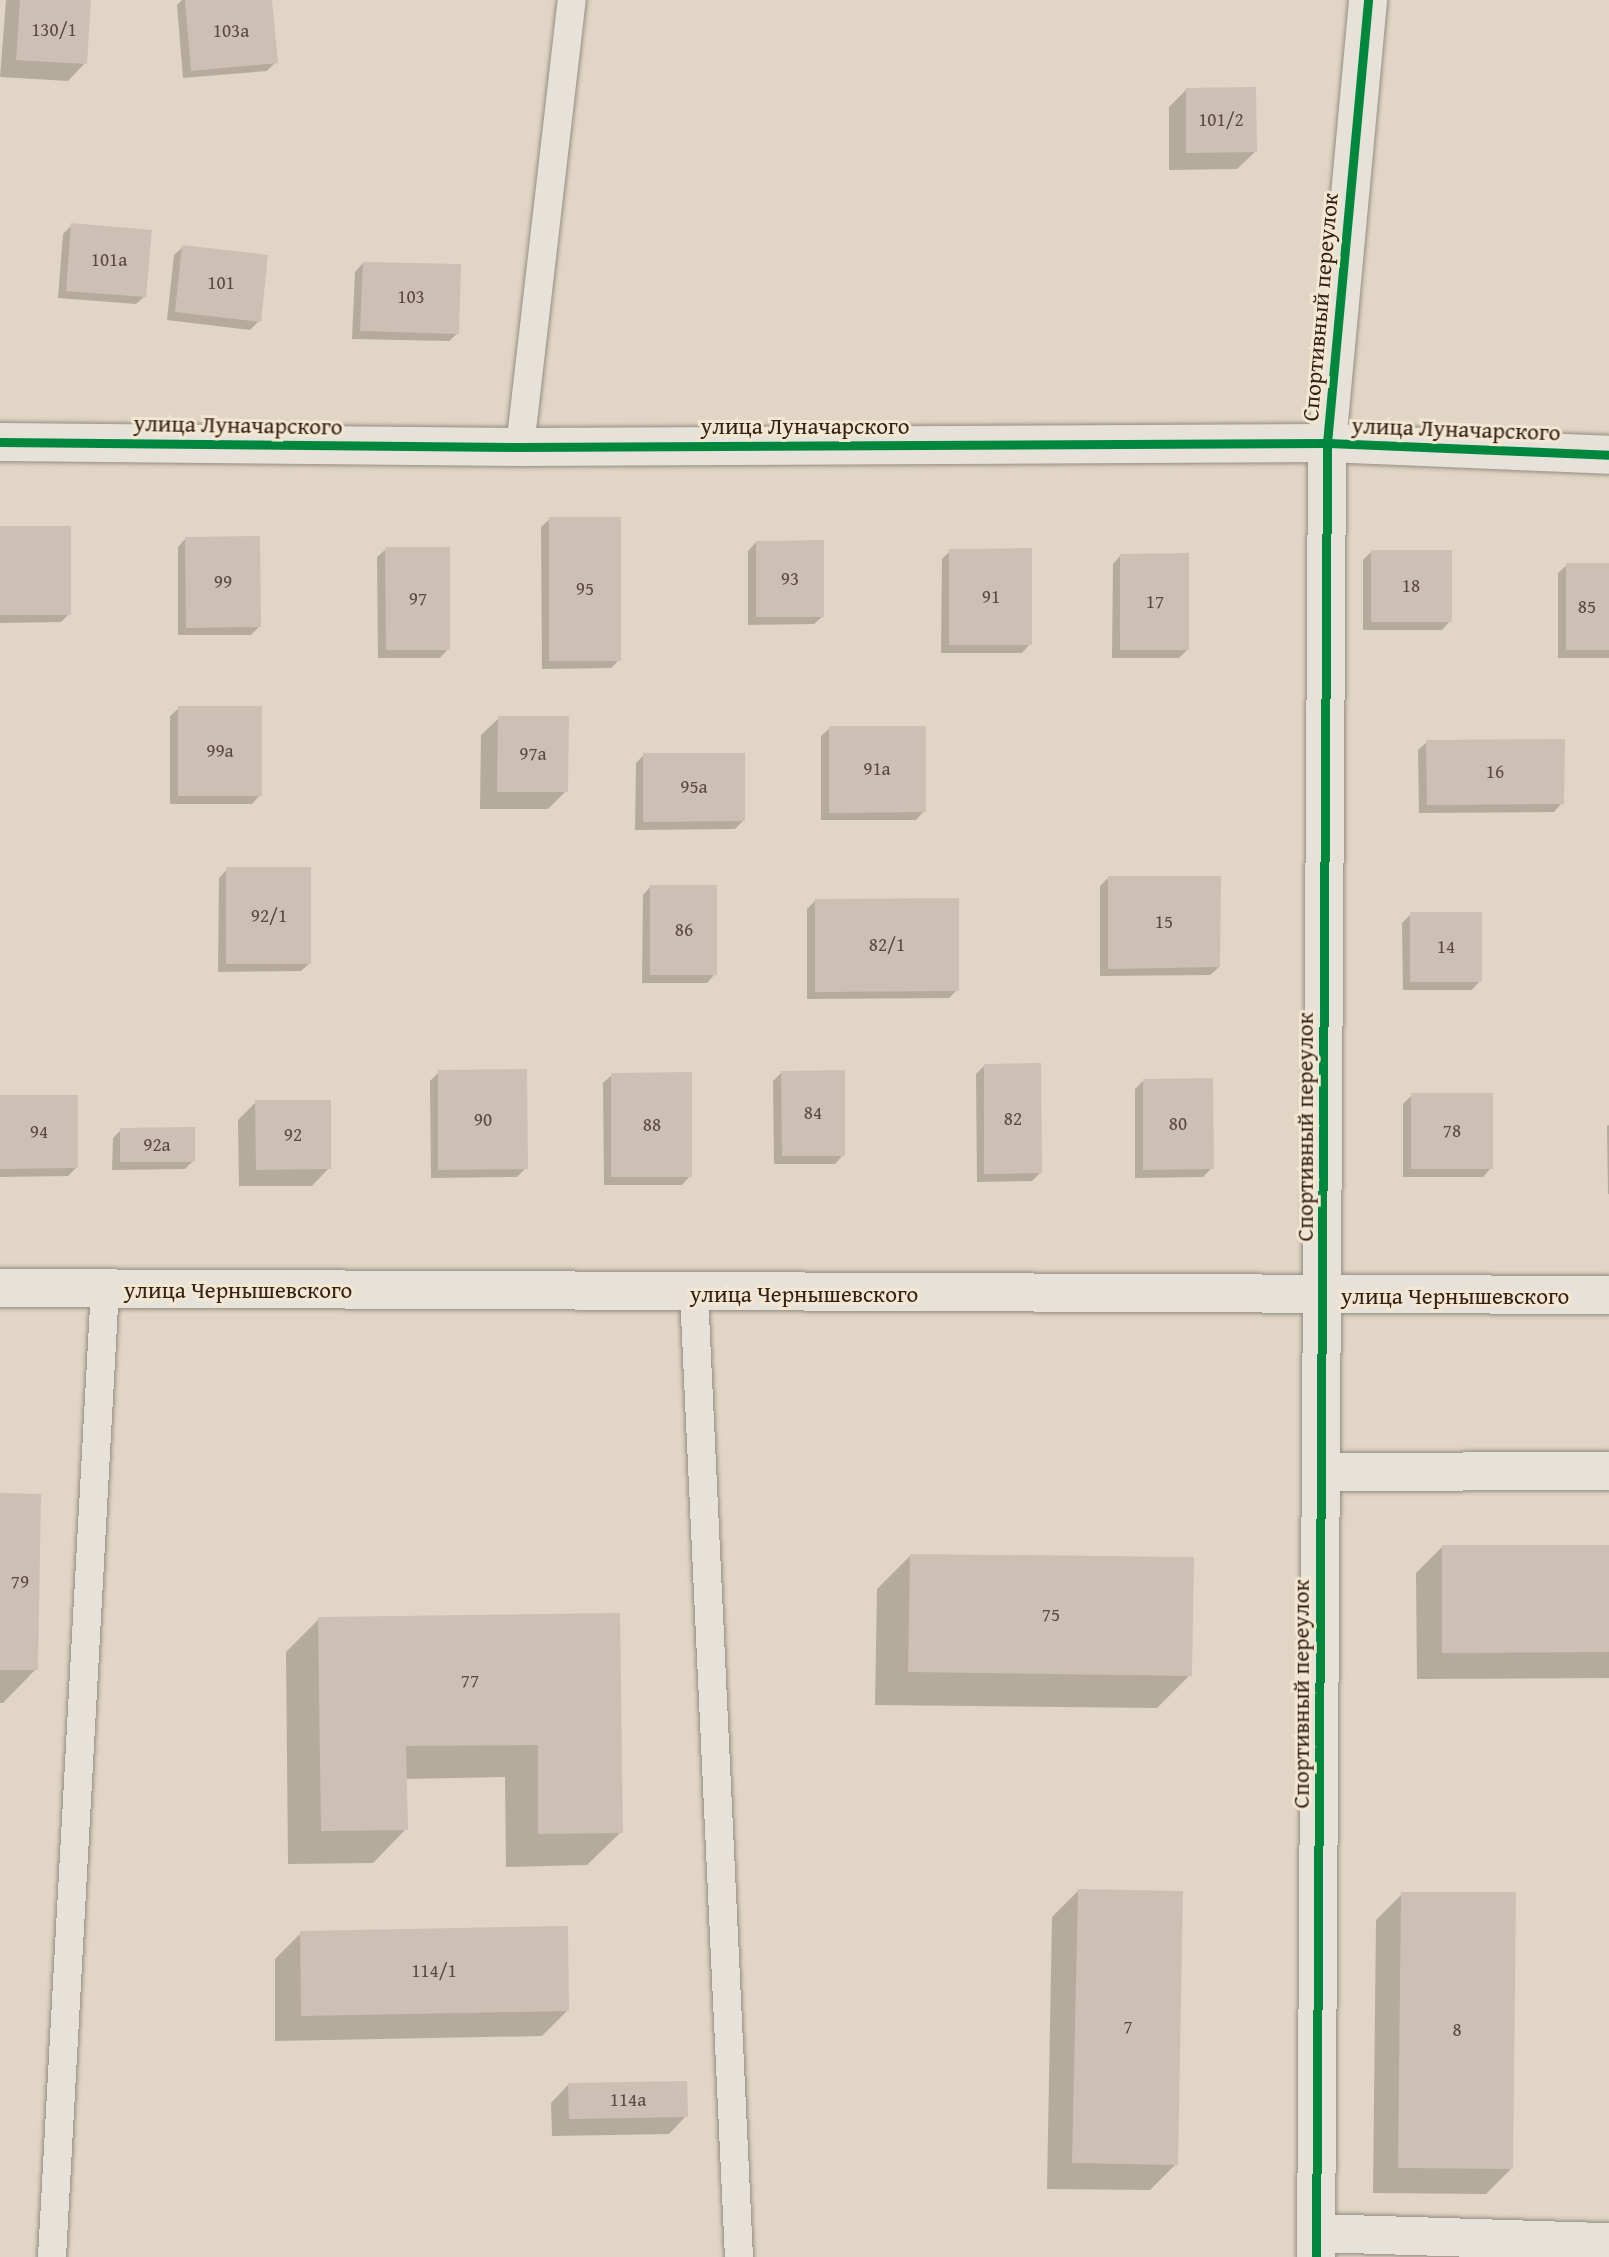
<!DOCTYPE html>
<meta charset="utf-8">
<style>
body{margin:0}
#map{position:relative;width:1609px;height:2257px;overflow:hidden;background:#e1d6c5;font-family:"Gentium Book Plus",serif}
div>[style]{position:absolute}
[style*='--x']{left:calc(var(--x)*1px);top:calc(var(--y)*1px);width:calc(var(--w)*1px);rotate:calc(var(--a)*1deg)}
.shadow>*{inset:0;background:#0003}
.building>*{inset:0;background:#cebfb4}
.roads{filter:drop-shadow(0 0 2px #958c81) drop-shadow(0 0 2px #958c81)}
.lane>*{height:28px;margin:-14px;padding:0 14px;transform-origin:14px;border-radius:14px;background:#e7e2d9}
.street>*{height:38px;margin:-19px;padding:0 19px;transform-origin:19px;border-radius:19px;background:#e7e2d9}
.secondary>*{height:38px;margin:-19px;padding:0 19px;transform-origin:19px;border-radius:19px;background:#e7e2d9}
.cycleway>*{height:9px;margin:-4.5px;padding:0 4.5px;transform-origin:4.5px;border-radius:4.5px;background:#00873e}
span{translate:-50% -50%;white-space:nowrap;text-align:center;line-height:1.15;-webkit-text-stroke:6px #f3e7d2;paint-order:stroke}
.number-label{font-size:19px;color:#5b493e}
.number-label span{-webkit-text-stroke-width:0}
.street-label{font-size:23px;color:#342116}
</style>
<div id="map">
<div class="shadow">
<i style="clip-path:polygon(6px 0,89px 0,85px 63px,68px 81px,0 77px)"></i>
<i style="clip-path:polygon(182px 0,270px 0,276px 62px,267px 71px,183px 78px,177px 5px)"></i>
<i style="clip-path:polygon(1187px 89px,1255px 152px,1237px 169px,1169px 170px,1169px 107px)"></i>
<i style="clip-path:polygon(72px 225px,145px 296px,136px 304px,58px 298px,63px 234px)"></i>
<i style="clip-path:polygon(183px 247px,259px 321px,250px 330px,167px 320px,174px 255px)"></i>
<i style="clip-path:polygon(363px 263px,458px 333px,449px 341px,352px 339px,355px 272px)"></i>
<i style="clip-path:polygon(550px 519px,619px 660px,611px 668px,542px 669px,541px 527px)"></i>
<i style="clip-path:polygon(0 528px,69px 614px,61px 622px,0 623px)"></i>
<i style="clip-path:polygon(186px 538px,259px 627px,251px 635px,178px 635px,178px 547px)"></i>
<i style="clip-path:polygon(756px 542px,823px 616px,814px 624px,748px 625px,748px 551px)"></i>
<i style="clip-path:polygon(386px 549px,448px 649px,440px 658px,378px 658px,377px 557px)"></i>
<i style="clip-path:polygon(950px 551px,1030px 644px,1022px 653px,941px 653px,942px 559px)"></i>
<i style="clip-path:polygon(1372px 551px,1450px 621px,1442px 630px,1363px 630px,1363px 560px)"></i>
<i style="clip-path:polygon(1121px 555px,1188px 649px,1179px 658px,1112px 658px,1113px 564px)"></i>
<i style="clip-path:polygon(1567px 565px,1609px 565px,1609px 658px,1558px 658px,1558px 573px)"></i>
<i style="clip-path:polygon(179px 708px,260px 795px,252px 804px,170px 804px,170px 716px)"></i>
<i style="clip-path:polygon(499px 718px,566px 791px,548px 809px,480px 809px,481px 735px)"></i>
<i style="clip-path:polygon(830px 728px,924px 811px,916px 820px,821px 820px,821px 736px)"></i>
<i style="clip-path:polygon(1427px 742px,1562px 803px,1554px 812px,1419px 813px,1418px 750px)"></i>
<i style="clip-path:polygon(644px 755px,743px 821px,735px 829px,635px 830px,636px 763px)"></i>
<i style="clip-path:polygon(227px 869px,310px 963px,301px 971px,218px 972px,219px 878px)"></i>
<i style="clip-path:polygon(1108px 878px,1219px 967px,1210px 975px,1100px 976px,1100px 886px)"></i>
<i style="clip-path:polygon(651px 886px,715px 974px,707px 983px,642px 983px,643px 895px)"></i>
<i style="clip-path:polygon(816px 900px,957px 990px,949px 998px,807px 999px,807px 909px)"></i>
<i style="clip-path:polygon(1411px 914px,1480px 981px,1472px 990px,1403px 990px,1402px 923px)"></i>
<i style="clip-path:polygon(984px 1066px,1040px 1173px,1032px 1181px,977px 1182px,976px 1074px)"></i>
<i style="clip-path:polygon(439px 1072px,526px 1168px,517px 1177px,431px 1178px,430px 1081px)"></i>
<i style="clip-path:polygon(782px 1072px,843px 1155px,835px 1164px,774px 1164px,773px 1081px)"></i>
<i style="clip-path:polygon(612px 1075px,690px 1176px,682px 1185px,604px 1185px,603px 1083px)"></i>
<i style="clip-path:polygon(1144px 1080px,1212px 1168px,1203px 1177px,1135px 1178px,1135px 1089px)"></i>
<i style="clip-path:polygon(1412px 1095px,1491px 1168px,1483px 1177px,1403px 1177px,1403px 1104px)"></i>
<i style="clip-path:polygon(0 1097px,76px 1168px,68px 1176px,0 1177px)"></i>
<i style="clip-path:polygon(256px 1102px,329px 1168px,312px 1186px,239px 1186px,238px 1120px)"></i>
<i style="clip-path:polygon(1609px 1125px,1609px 1194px,1608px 1194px,1607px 1126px)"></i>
<i style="clip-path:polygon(121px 1130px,193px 1161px,185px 1169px,112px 1170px,113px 1138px)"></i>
<i style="clip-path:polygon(0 1495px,36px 1669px,3px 1703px,0 1703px)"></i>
<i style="clip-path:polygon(1609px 1546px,1609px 1678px,1417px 1679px,1416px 1573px,1442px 1547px)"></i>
<i style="clip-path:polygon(911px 1555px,1190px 1675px,1157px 1708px,875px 1705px,877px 1589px)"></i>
<i style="clip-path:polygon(618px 1615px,621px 1832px,587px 1865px,506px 1867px,505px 1777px,405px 1779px,406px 1829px,373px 1863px,288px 1864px,286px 1652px,319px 1619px)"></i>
<i style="clip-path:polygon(1078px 1891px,1176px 2164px,1150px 2190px,1047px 2189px,1052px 1917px)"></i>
<i style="clip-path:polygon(1402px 1894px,1512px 2168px,1486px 2194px,1373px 2193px,1376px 1920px)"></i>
<i style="clip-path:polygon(301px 1933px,568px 2010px,542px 2036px,275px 2041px,275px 1959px)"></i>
<i style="clip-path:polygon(568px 2085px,686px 2116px,669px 2134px,552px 2136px,551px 2103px)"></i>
</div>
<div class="building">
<i style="clip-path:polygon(20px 0,91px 0,87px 64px,16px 60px)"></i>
<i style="clip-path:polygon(185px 0,272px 0,278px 63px,191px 71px)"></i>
<i style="clip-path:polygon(1256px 87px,1257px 152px,1186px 153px,1186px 88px)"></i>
<i style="clip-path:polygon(71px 223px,152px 230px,146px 297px,66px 291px)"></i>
<i style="clip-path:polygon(182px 245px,268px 255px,261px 322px,175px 312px)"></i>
<i style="clip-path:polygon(363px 262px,461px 264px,459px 334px,360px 331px)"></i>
<i style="clip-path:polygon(549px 517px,621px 517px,621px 661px,549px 661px)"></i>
<i style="clip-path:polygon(0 526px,71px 526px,71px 615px,0 615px)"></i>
<i style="clip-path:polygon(260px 536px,261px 627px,186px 628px,185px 537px)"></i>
<i style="clip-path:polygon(824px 540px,824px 617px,756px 617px,756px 541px)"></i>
<i style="clip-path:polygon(385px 547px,450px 547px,450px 650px,386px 650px)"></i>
<i style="clip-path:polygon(1032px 548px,1032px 645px,949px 645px,949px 549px)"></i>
<i style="clip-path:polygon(1371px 550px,1452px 550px,1452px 622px,1371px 622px)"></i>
<i style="clip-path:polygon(1189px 553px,1189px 650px,1120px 650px,1120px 554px)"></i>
<i style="clip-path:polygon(1566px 563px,1609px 563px,1609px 650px,1566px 650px)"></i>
<i style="clip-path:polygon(178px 706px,262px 706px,262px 796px,178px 796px)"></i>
<i style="clip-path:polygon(498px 716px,569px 716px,568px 792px,497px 792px)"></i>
<i style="clip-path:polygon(829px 726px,926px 726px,926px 812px,829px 813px)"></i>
<i style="clip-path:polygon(1565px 739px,1564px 804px,1427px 805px,1426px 740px)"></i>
<i style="clip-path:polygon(643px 753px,745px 753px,745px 821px,643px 822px)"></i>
<i style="clip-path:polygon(226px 867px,311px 867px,311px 964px,226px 964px)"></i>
<i style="clip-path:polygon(1108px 876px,1221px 876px,1220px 967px,1108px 969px)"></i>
<i style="clip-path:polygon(650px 885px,717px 885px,717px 975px,650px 975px)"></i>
<i style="clip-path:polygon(959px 898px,959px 991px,815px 992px,815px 899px)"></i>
<i style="clip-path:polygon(1410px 912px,1482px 912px,1482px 982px,1410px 982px)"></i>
<i style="clip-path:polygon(1041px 1063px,1042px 1173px,984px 1174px,984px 1064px)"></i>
<i style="clip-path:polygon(527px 1069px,528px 1169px,438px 1170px,438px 1070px)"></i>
<i style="clip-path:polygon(845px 1070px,845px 1156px,782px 1156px,781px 1071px)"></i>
<i style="clip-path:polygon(692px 1072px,692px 1177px,611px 1177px,611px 1073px)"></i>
<i style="clip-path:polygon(1213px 1078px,1214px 1169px,1143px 1170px,1143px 1079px)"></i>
<i style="clip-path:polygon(1411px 1093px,1493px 1093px,1493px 1169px,1411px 1169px)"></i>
<i style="clip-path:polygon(0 1095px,78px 1095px,78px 1168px,0 1169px)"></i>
<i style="clip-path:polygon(255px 1100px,331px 1100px,331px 1169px,256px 1170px)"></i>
<i style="clip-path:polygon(195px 1127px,195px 1162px,120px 1162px,120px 1128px)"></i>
<i style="clip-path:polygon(0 1493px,41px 1494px,38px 1670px,0 1670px)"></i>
<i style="clip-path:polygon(1442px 1545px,1609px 1545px,1609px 1652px,1442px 1653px)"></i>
<i style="clip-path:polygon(910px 1554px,1194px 1557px,1192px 1676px,908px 1672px)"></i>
<i style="clip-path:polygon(620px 1613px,623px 1833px,538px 1834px,538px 1745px,406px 1746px,408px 1830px,321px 1831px,318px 1617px)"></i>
<i style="clip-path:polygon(1078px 1889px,1183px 1891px,1178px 2165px,1072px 2163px)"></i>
<i style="clip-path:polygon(1401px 1892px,1516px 1892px,1513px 2169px,1398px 2168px)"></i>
<i style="clip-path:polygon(568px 1926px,569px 2011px,301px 2016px,300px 1931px)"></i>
<i style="clip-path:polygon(687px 2081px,688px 2117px,569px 2119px,568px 2083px)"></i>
</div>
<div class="roads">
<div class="lane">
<i style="--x:520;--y:447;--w:450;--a:-83.4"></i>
<i style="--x:694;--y:1293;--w:965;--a:87.33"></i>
<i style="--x:52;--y:2257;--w:969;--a:-86.87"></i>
</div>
<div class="street">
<i style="--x:0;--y:442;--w:520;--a:0.55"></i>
<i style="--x:520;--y:447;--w:807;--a:-0.28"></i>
<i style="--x:1327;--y:443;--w:282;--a:2.4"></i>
<i style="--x:1322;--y:1472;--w:287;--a:-0.2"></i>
<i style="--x:1316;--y:2233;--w:293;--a:1.8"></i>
<i style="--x:1316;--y:2257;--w:1814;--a:-89.65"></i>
<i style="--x:1327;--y:443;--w:445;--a:-84.7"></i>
</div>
<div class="secondary">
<i style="--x:0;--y:1288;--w:1609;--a:0.25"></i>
</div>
</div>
<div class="cycleway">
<i style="--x:0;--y:442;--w:520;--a:0.55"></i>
<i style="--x:520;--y:447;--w:807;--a:-0.28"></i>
<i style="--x:1327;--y:443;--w:282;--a:2.4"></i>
<i style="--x:1316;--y:2257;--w:1814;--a:-89.65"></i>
<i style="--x:1327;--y:443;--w:445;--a:-84.7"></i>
</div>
<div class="number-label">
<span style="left:54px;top:30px">130/1</span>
<span style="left:231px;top:31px">103а</span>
<span style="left:1221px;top:120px">101/2</span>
<span style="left:109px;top:260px">101а</span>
<span style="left:221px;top:283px">101</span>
<span style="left:411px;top:297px">103</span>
<span style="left:790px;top:579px">93</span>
<span style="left:223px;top:582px">99</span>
<span style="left:1411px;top:586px">18</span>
<span style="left:585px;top:589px">95</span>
<span style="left:991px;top:597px">91</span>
<span style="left:418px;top:599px">97</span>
<span style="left:1155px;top:602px">17</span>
<span style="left:1587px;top:607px">85</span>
<span style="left:220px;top:751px">99а</span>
<span style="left:533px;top:754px">97а</span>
<span style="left:877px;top:769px">91а</span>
<span style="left:1495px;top:772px">16</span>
<span style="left:694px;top:787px">95а</span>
<span style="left:269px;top:916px">92/1</span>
<span style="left:1164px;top:922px">15</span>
<span style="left:684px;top:930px">86</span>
<span style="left:887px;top:945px">82/1</span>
<span style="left:1446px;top:947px">14</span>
<span style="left:813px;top:1113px">84</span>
<span style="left:1013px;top:1119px">82</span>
<span style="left:483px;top:1120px">90</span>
<span style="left:1178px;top:1124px">80</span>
<span style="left:652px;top:1125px">88</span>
<span style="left:1452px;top:1131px">78</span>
<span style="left:39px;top:1132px">94</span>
<span style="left:293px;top:1135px">92</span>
<span style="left:157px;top:1145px">92а</span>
<span style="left:20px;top:1582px">79</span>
<span style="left:1051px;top:1615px">75</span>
<span style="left:470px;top:1681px">77</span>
<span style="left:434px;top:1971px">114/1</span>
<span style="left:1128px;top:2027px">7</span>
<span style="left:1457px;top:2030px">8</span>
<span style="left:628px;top:2100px">114а</span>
</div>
<div class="street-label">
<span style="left:1320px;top:307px;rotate:-85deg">Спортивный переулок</span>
<span style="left:238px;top:425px;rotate:1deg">улица Луначарского</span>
<span style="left:805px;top:426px">улица Луначарского</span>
<span style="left:1456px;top:429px;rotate:2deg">улица Луначарского</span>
<span style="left:1305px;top:1127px;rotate:-90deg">Спортивный переулок</span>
<span style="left:238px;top:1290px">улица Чернышевского</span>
<span style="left:804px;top:1294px">улица Чернышевского</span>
<span style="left:1455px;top:1296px">улица Чернышевского</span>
<span style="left:1301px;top:1694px;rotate:-90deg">Спортивный переулок</span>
</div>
</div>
